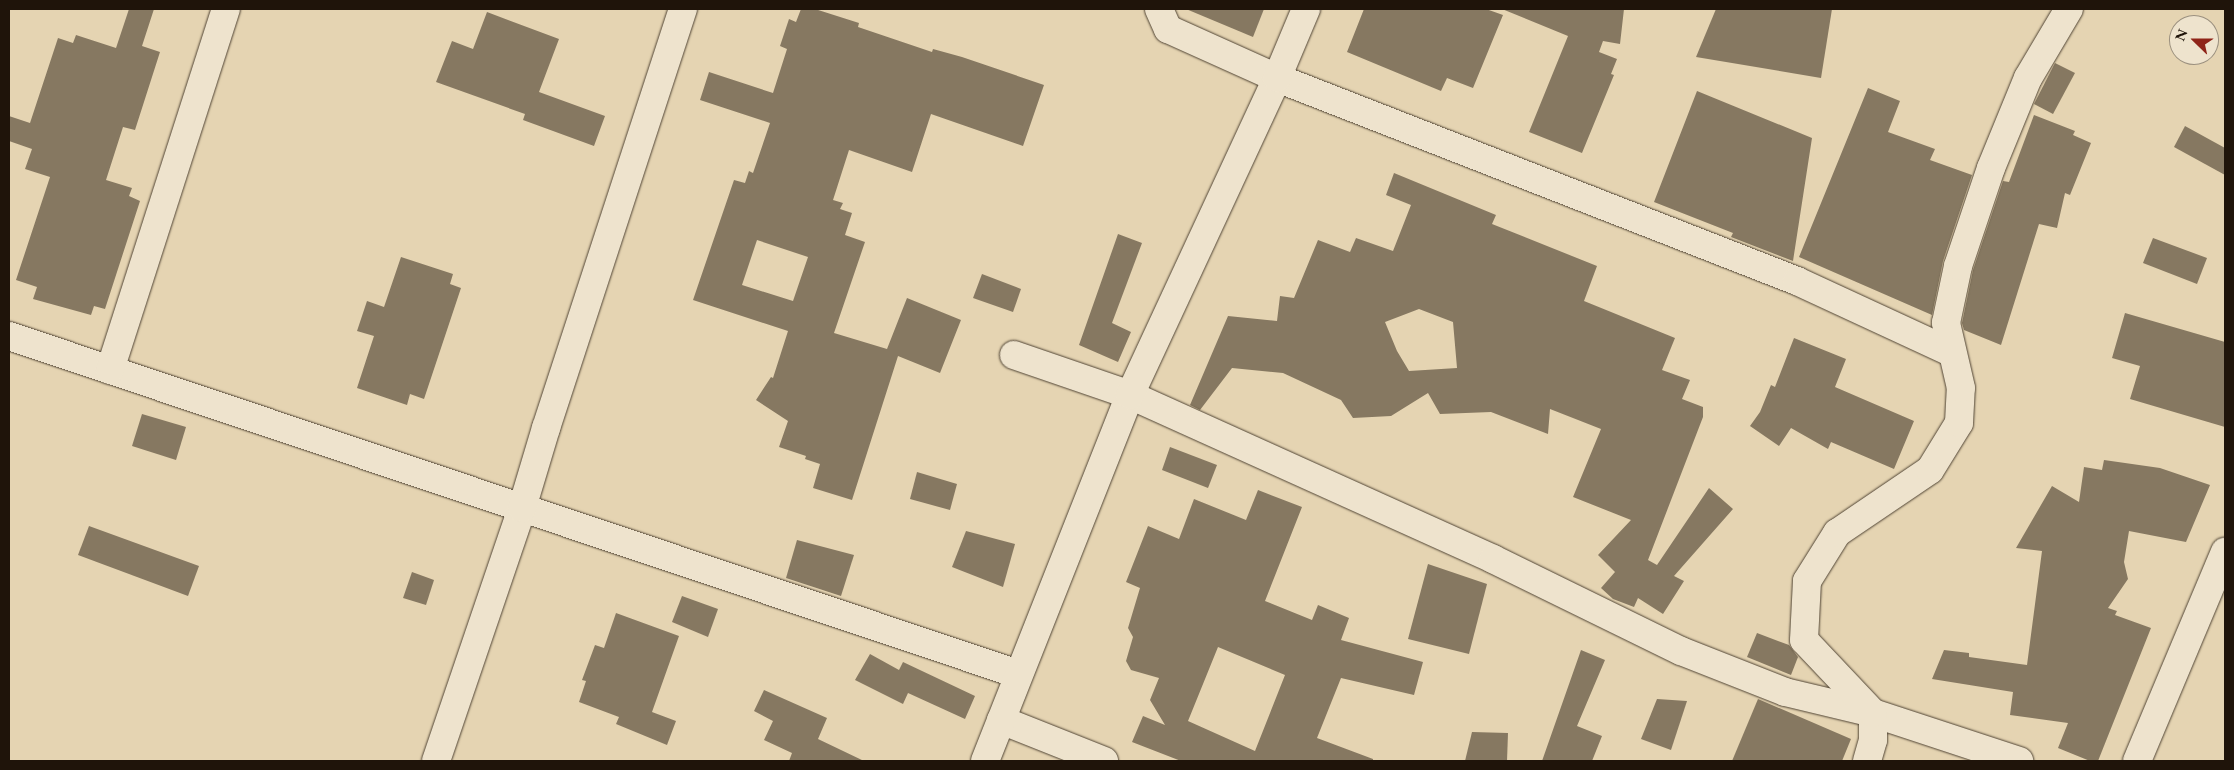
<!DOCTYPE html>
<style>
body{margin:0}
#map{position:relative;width:2234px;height:770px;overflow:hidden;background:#e5d4b2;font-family:"EB Garamond",serif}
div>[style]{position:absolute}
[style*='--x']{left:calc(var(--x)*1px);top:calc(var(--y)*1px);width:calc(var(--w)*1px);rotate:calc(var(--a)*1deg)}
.building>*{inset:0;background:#867861}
.roads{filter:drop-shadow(0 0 1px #504434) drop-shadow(0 0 1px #504434)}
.minor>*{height:28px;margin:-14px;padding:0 14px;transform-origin:14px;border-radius:14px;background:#eee3cd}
span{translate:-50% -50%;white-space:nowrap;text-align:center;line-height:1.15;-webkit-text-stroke:4px #eee3cd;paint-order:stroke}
.frame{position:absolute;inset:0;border:10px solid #1f140a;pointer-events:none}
.north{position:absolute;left:2169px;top:15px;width:50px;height:50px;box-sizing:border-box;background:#eee3cd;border:1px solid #9b907f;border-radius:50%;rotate:292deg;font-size:14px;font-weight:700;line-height:20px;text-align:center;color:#1f140a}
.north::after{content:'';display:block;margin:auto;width:18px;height:22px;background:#8f2418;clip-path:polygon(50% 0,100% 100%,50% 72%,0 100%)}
</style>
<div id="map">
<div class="building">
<i style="clip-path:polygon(129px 9px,154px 9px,142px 46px,160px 52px,135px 130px,123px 127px,106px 180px,132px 188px,129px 196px,140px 201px,105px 309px,94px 306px,91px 315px,33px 299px,37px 287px,16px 280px,50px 177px,25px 169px,32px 149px,9px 141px,9px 116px,30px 123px,58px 38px,73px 43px,76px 35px,116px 48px)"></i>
<i style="clip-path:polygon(evenodd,801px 9px,815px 9px,859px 23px,858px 27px,932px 52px,933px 49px,962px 57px,1044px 85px,1023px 146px,931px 114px,912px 172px,849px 150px,833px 200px,843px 203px,840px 209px,852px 213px,845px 235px,865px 242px,834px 333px,887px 349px,907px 298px,961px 320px,940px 373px,898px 356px,852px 500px,813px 488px,820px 464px,805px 459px,806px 456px,779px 447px,788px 421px,756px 400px,771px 377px,773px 378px,788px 331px,693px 300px,734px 180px,745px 183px,749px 171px,753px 173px,770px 123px,700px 100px,709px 72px,773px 93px,787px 49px,780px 46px,789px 19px,796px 22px,801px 9px,757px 240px,808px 257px,793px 301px,742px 285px,757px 240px)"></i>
<i style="clip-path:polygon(1186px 9px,1264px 9px,1253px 37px)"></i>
<i style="clip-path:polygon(1364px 9px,1486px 9px,1503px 15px,1473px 88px,1447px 78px,1441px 91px,1347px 52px)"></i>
<i style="clip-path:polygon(1502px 9px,1624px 9px,1620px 44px,1603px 41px,1599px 52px,1617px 59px,1611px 74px,1614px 75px,1582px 153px,1529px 132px,1568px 36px)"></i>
<i style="clip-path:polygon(1716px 9px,1832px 9px,1821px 78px,1696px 57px)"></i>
<i style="clip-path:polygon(487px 12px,559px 39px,539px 92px,605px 116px,594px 146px,523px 120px,525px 114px,436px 82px,452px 41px,473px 49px)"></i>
<i style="clip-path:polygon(2055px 63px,2075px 73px,2053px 114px,2034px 104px)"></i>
<i style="clip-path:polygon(1868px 88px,1900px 101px,1888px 132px,1935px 149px,1930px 160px,1972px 175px,1943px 261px,1932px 315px,1799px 257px)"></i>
<i style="clip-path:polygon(1697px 91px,1812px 138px,1793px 261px,1731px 237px,1733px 233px,1654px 202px)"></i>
<i style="clip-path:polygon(2034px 115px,2075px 131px,2073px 135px,2091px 143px,2070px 195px,2065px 193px,2057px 228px,2039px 224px,2001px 345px,1964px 330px,1962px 323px,1973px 270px,2003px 181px,2009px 182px)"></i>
<i style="clip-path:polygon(2185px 126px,2225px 148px,2225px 175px,2174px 147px)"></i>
<i style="clip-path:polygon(evenodd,1394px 173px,1496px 215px,1492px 224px,1597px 266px,1584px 301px,1675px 338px,1662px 370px,1690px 380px,1682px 399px,1703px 407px,1703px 417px,1648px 560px,1657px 565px,1709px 488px,1733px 509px,1674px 576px,1684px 581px,1663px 614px,1638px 598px,1634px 607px,1613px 599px,1601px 588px,1615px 572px,1598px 555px,1631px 520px,1573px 497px,1601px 429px,1550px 409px,1548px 434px,1491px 412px,1440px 414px,1428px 393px,1391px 416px,1353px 418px,1341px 400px,1283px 373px,1232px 368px,1200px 410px,1190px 405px,1228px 316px,1277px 321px,1280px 296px,1294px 298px,1318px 240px,1350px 252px,1356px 238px,1393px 251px,1411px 205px,1386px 195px,1394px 173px,1419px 309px,1453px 322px,1457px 368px,1409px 371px,1397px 351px,1385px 322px,1419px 309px)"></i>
<i style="clip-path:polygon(1118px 234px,1142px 243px,1112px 323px,1131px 332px,1118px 362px,1079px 345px)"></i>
<i style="clip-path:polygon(2153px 238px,2207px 258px,2197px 284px,2143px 263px)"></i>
<i style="clip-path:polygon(401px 257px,453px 274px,450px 284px,461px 288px,424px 399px,410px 394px,407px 405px,357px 388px,374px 336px,357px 331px,367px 301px,384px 307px)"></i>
<i style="clip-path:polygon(982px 274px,1021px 289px,1013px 312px,973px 298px)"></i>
<i style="clip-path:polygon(2125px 313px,2225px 342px,2225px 427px,2130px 399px,2140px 366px,2112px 358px)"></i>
<i style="clip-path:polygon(1794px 338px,1846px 359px,1835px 387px,1914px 421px,1894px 469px,1831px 442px,1828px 449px,1791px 428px,1779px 446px,1750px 426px,1760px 412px,1771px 385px,1775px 387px)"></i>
<i style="clip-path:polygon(142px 414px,186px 427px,176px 460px,132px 446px)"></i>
<i style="clip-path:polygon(1170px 447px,1217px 465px,1208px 488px,1162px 470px)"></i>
<i style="clip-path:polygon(2104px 460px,2160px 468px,2210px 485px,2186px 542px,2129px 531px,2124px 562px,2128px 579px,2108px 608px,2117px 611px,2115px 615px,2151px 628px,2098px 761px,2090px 761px,2058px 748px,2068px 723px,2010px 715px,2013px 692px,1932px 679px,1944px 650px,1969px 653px,1969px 657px,2027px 665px,2042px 551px,2016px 548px,2052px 486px,2079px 502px,2084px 467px,2102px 470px)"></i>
<i style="clip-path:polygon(917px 472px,957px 484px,950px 510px,910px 499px)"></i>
<i style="clip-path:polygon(evenodd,1258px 490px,1302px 507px,1265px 601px,1312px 620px,1318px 605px,1349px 618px,1341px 640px,1423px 662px,1414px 695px,1341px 678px,1317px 738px,1373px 759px,1373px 761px,1181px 761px,1132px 742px,1143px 716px,1165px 725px,1150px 700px,1159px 678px,1131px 670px,1126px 661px,1133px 637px,1128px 628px,1140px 588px,1126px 582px,1148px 526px,1179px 539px,1194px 499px,1246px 520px,1258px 490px,1218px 647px,1285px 675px,1255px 751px,1188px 721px,1218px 647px)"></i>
<i style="clip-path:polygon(89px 526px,199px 566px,188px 596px,78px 555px)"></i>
<i style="clip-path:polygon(966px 531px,1015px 544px,1003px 587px,952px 567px)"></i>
<i style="clip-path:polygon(797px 540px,854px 555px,841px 596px,786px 578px)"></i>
<i style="clip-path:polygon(1428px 564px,1487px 584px,1469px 654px,1408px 639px)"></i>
<i style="clip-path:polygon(412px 572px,434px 580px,426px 605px,403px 598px)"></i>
<i style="clip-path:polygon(682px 596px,718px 609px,708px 637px,672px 622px)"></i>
<i style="clip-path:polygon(616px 613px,679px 636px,652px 712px,676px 721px,667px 745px,616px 724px,619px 717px,579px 702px,586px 681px,582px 680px,595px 645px,604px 648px)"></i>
<i style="clip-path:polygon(1757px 633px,1789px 645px,1798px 657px,1791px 675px,1747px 657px)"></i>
<i style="clip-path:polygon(1581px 650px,1605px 660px,1577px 726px,1602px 736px,1592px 761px,1542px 761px)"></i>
<i style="clip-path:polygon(870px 654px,899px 670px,903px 662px,975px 696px,965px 719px,908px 693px,903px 704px,855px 680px)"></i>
<i style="clip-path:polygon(764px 690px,827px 718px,818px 739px,864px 761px,789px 761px,792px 753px,764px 740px,773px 721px,754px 711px)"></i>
<i style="clip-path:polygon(1657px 699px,1687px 701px,1671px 750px,1641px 739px)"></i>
<i style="clip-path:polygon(1758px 699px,1851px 739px,1842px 761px,1732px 761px)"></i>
<i style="clip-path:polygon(1472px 732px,1508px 733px,1507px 761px,1465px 761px)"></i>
</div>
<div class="roads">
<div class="minor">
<i style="--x:1159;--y:9;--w:22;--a:66"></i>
<i style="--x:1168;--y:29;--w:120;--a:24.2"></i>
<i style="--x:1277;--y:78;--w:558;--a:21.32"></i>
<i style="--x:1797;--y:281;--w:170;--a:24.8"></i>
<i style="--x:9;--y:336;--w:1064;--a:18.52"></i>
<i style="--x:1014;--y:355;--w:123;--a:19"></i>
<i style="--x:1130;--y:395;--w:398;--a:24.3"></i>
<i style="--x:1493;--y:559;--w:209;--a:26.1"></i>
<i style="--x:1681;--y:651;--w:112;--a:21.5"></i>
<i style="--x:1785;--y:692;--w:90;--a:13.4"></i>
<i style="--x:1873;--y:713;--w:154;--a:18.2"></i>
<i style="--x:110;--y:370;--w:379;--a:-72.2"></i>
<i style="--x:1001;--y:720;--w:111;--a:21.7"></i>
<i style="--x:436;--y:761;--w:267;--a:-71.2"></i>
<i style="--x:522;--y:508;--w:84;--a:-73.3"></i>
<i style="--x:546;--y:428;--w:441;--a:-71.9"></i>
<i style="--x:985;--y:761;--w:394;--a:-68.4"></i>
<i style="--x:1130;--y:395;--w:349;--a:-65.1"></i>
<i style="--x:1277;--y:78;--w:75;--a:-67.2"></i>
<i style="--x:1867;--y:761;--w:22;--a:-74"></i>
<i style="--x:1873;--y:740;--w:27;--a:-90"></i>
<i style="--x:1873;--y:713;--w:100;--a:-133.4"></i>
<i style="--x:1804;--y:640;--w:59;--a:-87.1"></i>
<i style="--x:1807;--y:581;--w:57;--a:-58"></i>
<i style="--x:1837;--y:533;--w:112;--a:-34.1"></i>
<i style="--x:1930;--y:470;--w:55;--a:-58.3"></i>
<i style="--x:1959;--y:423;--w:35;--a:-87"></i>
<i style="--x:1961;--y:388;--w:67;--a:-103"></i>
<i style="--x:1946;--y:323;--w:58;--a:-78.1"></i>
<i style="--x:1958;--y:266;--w:103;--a:-71.4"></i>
<i style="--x:1991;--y:168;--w:97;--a:-67.7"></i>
<i style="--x:2028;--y:78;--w:80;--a:-59.3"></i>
<i style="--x:2137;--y:761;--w:227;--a:-67.2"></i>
</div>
</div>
<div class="frame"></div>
<div class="north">N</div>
</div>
